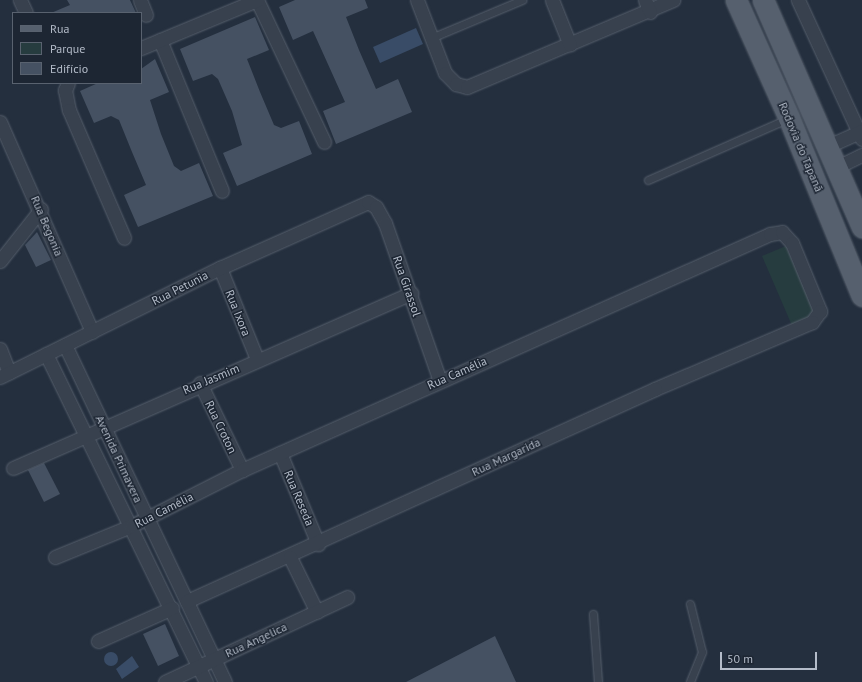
<!DOCTYPE html>
<meta charset="utf-8">
<style>
body{margin:0}
#map{position:relative;width:862px;height:682px;overflow:hidden;background:#242f3e;font-family:"PT Sans",sans-serif}
div>[style]{position:absolute}
[style*='--x']{left:calc(var(--x)*1px);top:calc(var(--y)*1px);width:calc(var(--w)*1px);rotate:calc(var(--a)*1deg)}
.green>*{inset:0;background:#263c3f}
.water>*{inset:0;background:#394c67}
.round{border-radius:50%}
.building>*{inset:0;background:#455162}
.roads{filter:drop-shadow(0 0 1px #565f6c) drop-shadow(0 0 1px #565f6c)}
.lane>*{height:7px;margin:-3.5px;padding:0 3.5px;transform-origin:3.5px;border-radius:3.5px;background:#38414e}
.street>*{height:13px;margin:-6.5px;padding:0 6.5px;transform-origin:6.5px;border-radius:6.5px;background:#38414e}
.primary>*{height:21px;margin:-10.5px;padding:0 10.5px;transform-origin:10.5px;border-radius:10.5px;background:#56606e}
span{translate:-50% -50%;white-space:nowrap;text-align:center;line-height:1.15;-webkit-text-stroke:3px #1d2633;paint-order:stroke}
.street-label{font-size:12px;color:#b4bcc9}
.legend{position:absolute;left:12px;top:12px;width:130px;height:72px;box-sizing:border-box;background:#1d2633;border:1px solid #59626f;margin:0;padding:5px 7px;list-style:none;font-size:12px;color:#b4bcc9}
.legend li{display:flex;align-items:center;gap:8px;height:20px}
.legend b{width:20px;border:1px solid #59626f}
.scale{position:absolute;left:720px;top:652px;width:97px;height:18px;box-sizing:border-box;border:2px solid #b4bcc9;border-top:0;padding-left:5px;font-size:12px;line-height:14px;white-space:nowrap;color:#b4bcc9;-webkit-text-stroke:3px #1d2633;paint-order:stroke}
</style>
<div id="map">
<div class="green">
<i style="clip-path:polygon(786px 246px,817px 318px,793px 328px,762px 256px)"></i>
</div>
<div class="water">
<i style="clip-path:polygon(416px 28px,423px 44px,380px 63px,373px 47px)"></i>
<i class="round" style="left:104px;top:652px;width:14px;height:14px"></i>
<i style="clip-path:polygon(132px 656px,139px 667px,122px 679px,116px 669px)"></i>
</div>
<div class="building">
<i style="clip-path:polygon(67px 0,130px 0,136px 13px,51px 13px,70px 5px)"></i>
<i style="clip-path:polygon(295px 0,365px 0,368px 8px,346px 17px,359px 50px,376px 89px,398px 79px,412px 112px,336px 144px,323px 111px,345px 102px,313px 31px,293px 40px,279px 7px)"></i>
<i style="clip-path:polygon(255px 17px,269px 50px,247px 59px,260px 92px,274px 125px,281px 128px,299px 121px,312px 154px,237px 186px,223px 153px,242px 145px,232px 111px,218px 79px,212px 74px,193px 81px,180px 49px)"></i>
<i style="clip-path:polygon(155px 59px,169px 92px,150px 100px,161px 134px,174px 166px,181px 171px,199px 163px,213px 196px,138px 227px,124px 195px,146px 185px,132px 152px,119px 120px,111px 116px,94px 123px,80px 91px,98px 83px,141px 83px,141px 69px)"></i>
<i style="clip-path:polygon(37px 232px,51px 260px,36px 267px,25px 245px)"></i>
<i style="clip-path:polygon(44px 463px,60px 494px,44px 502px,28px 470px)"></i>
<i style="clip-path:polygon(165px 624px,179px 656px,158px 666px,143px 634px)"></i>
<i style="clip-path:polygon(495px 636px,516px 682px,406px 682px)"></i>
</div>
<div class="roads">
<div class="lane">
<i style="--x:431;--y:38;--w:99;--a:-22.7"></i>
<i style="--x:648;--y:180;--w:152;--a:-23.7"></i>
<i style="--x:690;--y:604;--w:49;--a:76"></i>
<i style="--x:702;--y:652;--w:32;--a:112"></i>
<i style="--x:593;--y:614;--w:68;--a:85.8"></i>
</div>
<div class="street">
<i style="--x:20;--y:0;--w:14;--a:65"></i>
<i style="--x:140;--y:0;--w:16;--a:68"></i>
<i style="--x:257;--y:0;--w:157;--a:64.7"></i>
<i style="--x:417;--y:0;--w:78;--a:69"></i>
<i style="--x:445;--y:73;--w:16;--a:45"></i>
<i style="--x:456;--y:84;--w:11;--a:15"></i>
<i style="--x:467;--y:87;--w:224;--a:-22.9"></i>
<i style="--x:552;--y:0;--w:48;--a:68.2"></i>
<i style="--x:645;--y:0;--w:13;--a:67"></i>
<i style="--x:798;--y:0;--w:153;--a:65.3"></i>
<i style="--x:160;--y:40;--w:163;--a:67.7"></i>
<i style="--x:141;--y:48;--w:126;--a:-22.5"></i>
<i style="--x:68;--y:83;--w:8;--a:113"></i>
<i style="--x:65;--y:90;--w:20;--a:79"></i>
<i style="--x:69;--y:110;--w:139;--a:66.7"></i>
<i style="--x:0;--y:122;--w:229;--a:66.3"></i>
<i style="--x:828;--y:146;--w:37;--a:-24"></i>
<i style="--x:837;--y:167;--w:28;--a:-26"></i>
<i style="--x:0;--y:261;--w:66;--a:-51.7"></i>
<i style="--x:220;--y:268;--w:98;--a:67.9"></i>
<i style="--x:65;--y:345;--w:373;--a:64.6"></i>
<i style="--x:0;--y:349;--w:25;--a:69"></i>
<i style="--x:46;--y:354;--w:365;--a:64"></i>
<i style="--x:0;--y:377;--w:246;--a:-26.4"></i>
<i style="--x:220;--y:268;--w:162;--a:-24"></i>
<i style="--x:368;--y:202;--w:9;--a:32"></i>
<i style="--x:376;--y:207;--w:18;--a:61"></i>
<i style="--x:385;--y:223;--w:167;--a:70.8"></i>
<i style="--x:200;--y:383;--w:97;--a:64.2"></i>
<i style="--x:280;--y:453;--w:99;--a:67.3"></i>
<i style="--x:13;--y:468;--w:435;--a:-23.7"></i>
<i style="--x:55;--y:557;--w:82;--a:-22.2"></i>
<i style="--x:131;--y:526;--w:124;--a:-26.8"></i>
<i style="--x:242;--y:470;--w:578;--a:-24.08"></i>
<i style="--x:770;--y:234;--w:12;--a:-9"></i>
<i style="--x:782;--y:232;--w:15;--a:48"></i>
<i style="--x:792;--y:243;--w:74;--a:67.6"></i>
<i style="--x:820;--y:311;--w:14;--a:126"></i>
<i style="--x:812;--y:322;--w:171;--a:156.9"></i>
<i style="--x:655;--y:389;--w:514;--a:155.63"></i>
<i style="--x:290;--y:557;--w:61;--a:63.9"></i>
<i style="--x:98;--y:641;--w:81;--a:-24"></i>
<i style="--x:165;--y:682;--w:201;--a:-25"></i>
</div>
<div class="primary">
<i style="--x:736;--y:0;--w:129;--a:65.8"></i>
<i style="--x:789;--y:118;--w:192;--a:67.7"></i>
<i style="--x:763;--y:0;--w:248;--a:66.4"></i>
</div>
</div>
<div class="street-label">
<span style="left:801px;top:147px;rotate:67deg">Rodovia do Tapanã</span>
<span style="left:47px;top:226px;rotate:67deg">Rua Begonia</span>
<span style="left:407px;top:286px;rotate:71deg">Rua Girassol</span>
<span style="left:180px;top:288px;rotate:-27deg">Rua Petunia</span>
<span style="left:238px;top:313px;rotate:68deg">Rua Ixora</span>
<span style="left:457px;top:373px;rotate:-24deg">Rua Camélia</span>
<span style="left:211px;top:379px;rotate:-23deg">Rua Jasmim</span>
<span style="left:221px;top:427px;rotate:64deg">Rua Croton</span>
<span style="left:506px;top:457px;rotate:-25deg">Rua Margarida</span>
<span style="left:119px;top:459px;rotate:65deg">Avenida Primavera</span>
<span style="left:299px;top:498px;rotate:67deg">Rua Reseda</span>
<span style="left:164px;top:510px;rotate:-27deg">Rua Camélia</span>
<span style="left:256px;top:640px;rotate:-25deg">Rua Angelica</span>
</div>
<ul class="legend">
<li><b style="height:5px;background:#56606e"></b>Rua</li>
<li><b style="height:11px;background:#263c3f"></b>Parque</li>
<li><b style="height:11px;background:#455162"></b>Edifício</li>
</ul>
<div class="scale">50 m</div>
</div>
